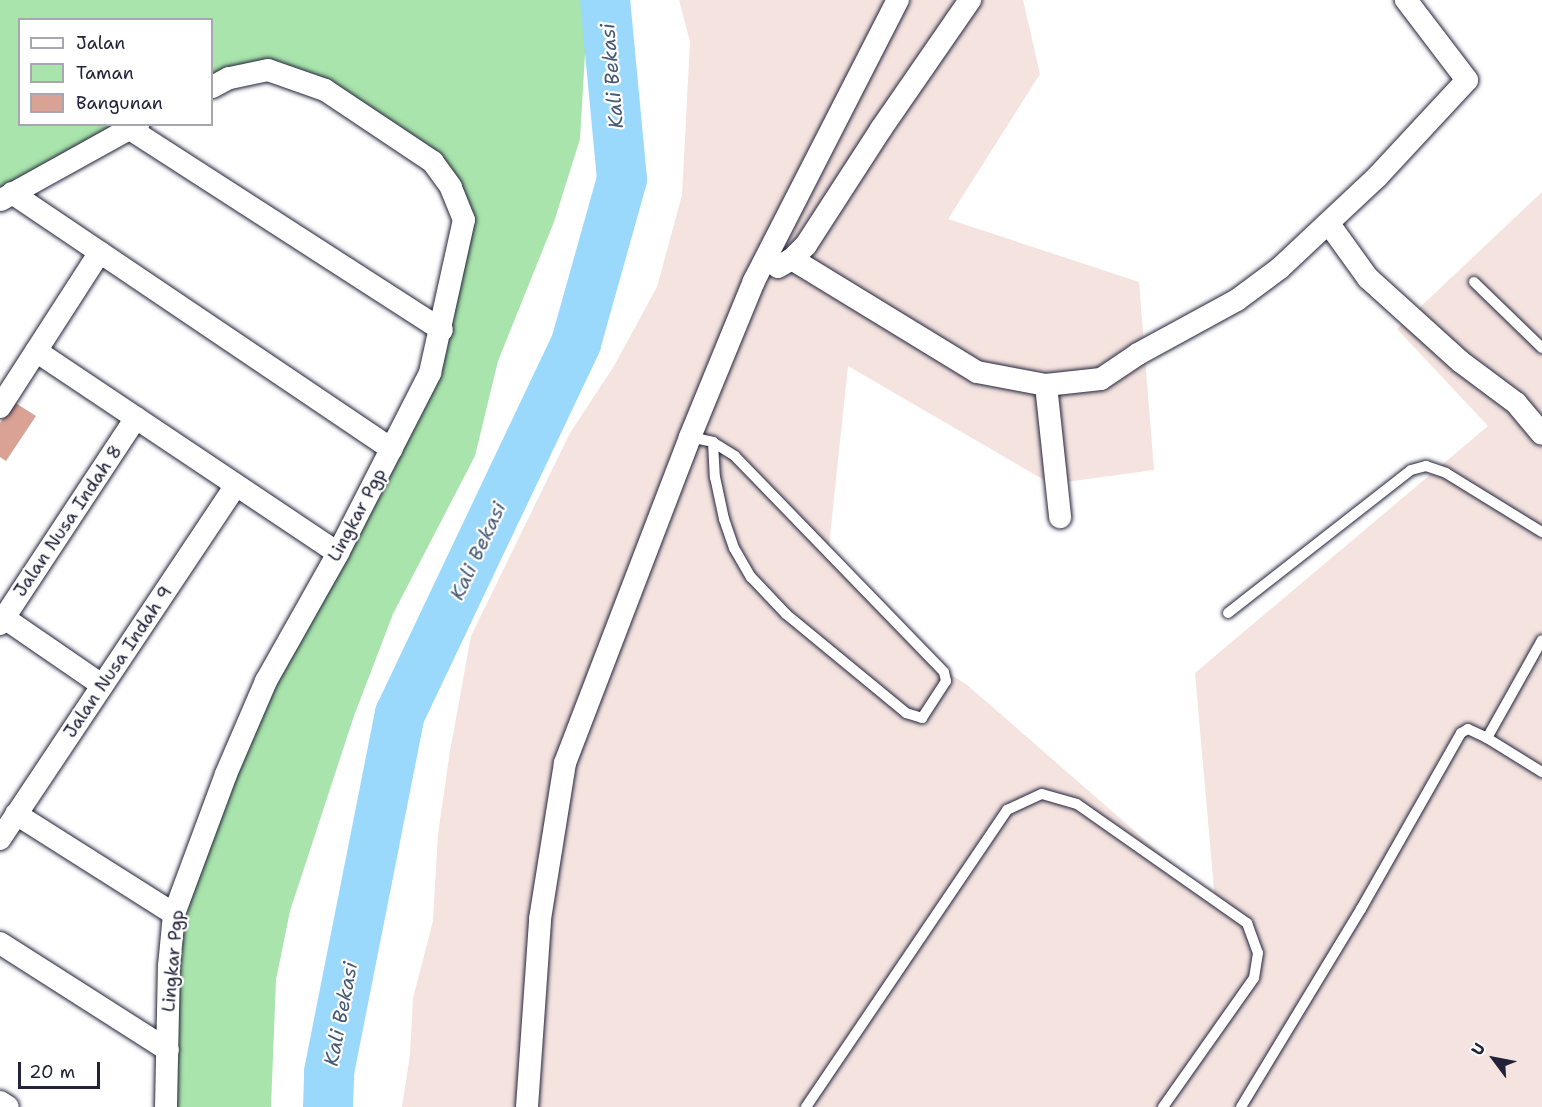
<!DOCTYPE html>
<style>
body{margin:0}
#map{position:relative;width:1542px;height:1107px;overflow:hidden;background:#fff;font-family:"Shantell Sans",sans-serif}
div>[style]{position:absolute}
.built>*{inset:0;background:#f4e3df}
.green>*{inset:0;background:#a8e4ab}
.river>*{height:50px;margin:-25px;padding:0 25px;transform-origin:25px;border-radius:25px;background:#9bd9fc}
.building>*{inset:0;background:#daa295}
.roads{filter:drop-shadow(0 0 2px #22223b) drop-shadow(0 0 2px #22223b)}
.lane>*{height:10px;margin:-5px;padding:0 5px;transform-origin:5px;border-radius:5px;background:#fff}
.street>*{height:22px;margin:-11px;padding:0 11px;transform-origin:11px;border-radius:11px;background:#fff}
span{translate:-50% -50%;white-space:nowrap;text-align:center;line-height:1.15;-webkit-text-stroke:4.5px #fff;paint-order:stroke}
.street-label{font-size:18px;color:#22223b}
.water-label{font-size:20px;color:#465975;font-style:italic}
.legend{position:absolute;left:18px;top:18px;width:195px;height:108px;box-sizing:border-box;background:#fff;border:2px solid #a7a7b1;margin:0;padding:8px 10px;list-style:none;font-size:18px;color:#22223b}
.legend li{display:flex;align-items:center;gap:12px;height:30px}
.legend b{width:30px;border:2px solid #a7a7b1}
.north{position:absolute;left:1464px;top:1029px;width:60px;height:60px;-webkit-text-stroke:4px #fff;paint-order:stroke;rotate:302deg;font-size:16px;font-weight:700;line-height:24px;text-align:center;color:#22223b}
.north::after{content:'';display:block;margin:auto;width:21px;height:27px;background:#22223b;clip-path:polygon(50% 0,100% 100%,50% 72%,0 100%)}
.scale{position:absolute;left:18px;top:1062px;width:82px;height:27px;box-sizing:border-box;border:3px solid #22223b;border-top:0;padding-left:8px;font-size:18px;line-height:21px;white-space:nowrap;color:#22223b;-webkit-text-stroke:4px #fff;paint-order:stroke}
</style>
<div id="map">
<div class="built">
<div style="clip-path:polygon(679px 0,1023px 0,1040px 74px,948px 219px,1139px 282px,1154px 470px,1051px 484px,848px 366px,828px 555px,920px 656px,966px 684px,1215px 901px,1195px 673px,1488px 426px,1397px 329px,1542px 192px,1542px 1107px,402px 1107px,410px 1055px,413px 998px,433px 921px,438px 834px,450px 751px,471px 636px,570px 433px,614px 366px,657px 287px,682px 195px,690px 42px)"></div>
</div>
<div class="green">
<div style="clip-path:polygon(0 0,587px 0,588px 3px,580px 139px,554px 222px,498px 361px,475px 456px,393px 614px,354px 716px,290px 911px,276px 980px,271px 1107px,166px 1107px,169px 966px,226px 774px,442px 330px,464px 220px,433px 162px,268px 70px,212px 87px,212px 20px,20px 20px,20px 124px,138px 125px,0 202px)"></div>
</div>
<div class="river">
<div style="left:328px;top:1107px;width:35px;rotate:-88deg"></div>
<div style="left:329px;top:1072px;width:365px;rotate:-78.8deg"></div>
<div style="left:400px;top:714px;width:411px;rotate:-64.6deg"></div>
<div style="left:576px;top:343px;width:170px;rotate:-74.3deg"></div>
<div style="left:622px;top:179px;width:180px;rotate:-95.4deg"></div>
</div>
<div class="building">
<div style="clip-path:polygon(14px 402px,36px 416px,6px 461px,0 457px,0 423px)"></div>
</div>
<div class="roads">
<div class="lane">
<div style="left:1474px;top:282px;width:95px;rotate:44.1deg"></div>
<div style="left:690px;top:437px;width:24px;rotate:12deg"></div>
<div style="left:713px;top:442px;width:35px;rotate:87deg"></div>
<div style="left:715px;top:477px;width:43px;rotate:77.9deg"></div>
<div style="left:724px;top:519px;width:31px;rotate:71deg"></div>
<div style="left:734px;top:548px;width:34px;rotate:60deg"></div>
<div style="left:751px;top:577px;width:51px;rotate:46.6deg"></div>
<div style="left:786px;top:614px;width:156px;rotate:39.5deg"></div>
<div style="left:906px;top:713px;width:17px;rotate:17deg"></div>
<div style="left:922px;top:718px;width:44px;rotate:-57deg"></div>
<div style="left:946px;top:681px;width:9px;rotate:-103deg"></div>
<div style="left:944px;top:672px;width:301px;rotate:-134.1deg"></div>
<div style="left:735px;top:456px;width:26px;rotate:-148deg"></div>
<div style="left:1228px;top:613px;width:232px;rotate:-38deg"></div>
<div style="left:1411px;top:470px;width:16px;rotate:-15deg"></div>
<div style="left:1426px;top:466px;width:21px;rotate:19deg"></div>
<div style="left:1446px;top:473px;width:113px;rotate:31.6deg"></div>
<div style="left:1487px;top:738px;width:112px;rotate:-60.7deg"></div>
<div style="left:806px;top:1107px;width:359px;rotate:-55.9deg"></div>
<div style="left:1007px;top:810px;width:38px;rotate:-25deg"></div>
<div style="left:1042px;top:794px;width:36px;rotate:16deg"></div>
<div style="left:1077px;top:804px;width:208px;rotate:35deg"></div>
<div style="left:1247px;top:923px;width:32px;rotate:70deg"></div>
<div style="left:1258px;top:953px;width:25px;rotate:99deg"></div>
<div style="left:1254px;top:978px;width:158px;rotate:125.2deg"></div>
<div style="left:1241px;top:1107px;width:232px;rotate:-58.8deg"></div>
<div style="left:1361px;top:909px;width:202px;rotate:-60.4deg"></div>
<div style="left:1461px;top:733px;width:8px;rotate:-30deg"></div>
<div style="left:1468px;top:729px;width:21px;rotate:25deg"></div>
<div style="left:1487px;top:738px;width:65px;rotate:31.7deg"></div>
</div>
<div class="street">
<div style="left:130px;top:129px;width:371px;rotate:32.8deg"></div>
<div style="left:12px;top:193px;width:458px;rotate:34deg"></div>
<div style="left:1px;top:200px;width:157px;rotate:-29deg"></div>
<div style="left:1329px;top:224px;width:67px;rotate:54.2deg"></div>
<div style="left:1368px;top:278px;width:125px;rotate:42.1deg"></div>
<div style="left:1461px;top:362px;width:69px;rotate:36.7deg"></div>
<div style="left:1516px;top:403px;width:40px;rotate:50deg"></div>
<div style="left:792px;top:259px;width:217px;rotate:31.4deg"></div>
<div style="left:977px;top:372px;width:70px;rotate:10.7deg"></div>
<div style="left:1046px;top:385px;width:55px;rotate:-6.2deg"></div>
<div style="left:1101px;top:379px;width:45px;rotate:-34deg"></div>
<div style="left:1138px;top:354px;width:113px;rotate:-28.6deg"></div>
<div style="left:1237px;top:300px;width:54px;rotate:-36.7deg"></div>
<div style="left:1280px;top:268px;width:133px;rotate:-43.2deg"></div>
<div style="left:1377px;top:177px;width:132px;rotate:-47.1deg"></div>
<div style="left:1467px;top:80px;width:101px;rotate:-127.3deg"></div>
<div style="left:778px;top:267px;width:16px;rotate:-30deg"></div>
<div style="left:792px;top:259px;width:20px;rotate:-45deg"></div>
<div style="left:806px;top:245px;width:138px;rotate:-57.1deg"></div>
<div style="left:881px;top:129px;width:157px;rotate:-55.4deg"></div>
<div style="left:36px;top:351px;width:363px;rotate:33.8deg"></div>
<div style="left:1046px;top:385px;width:133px;rotate:83.9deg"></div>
<div style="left:0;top:407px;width:184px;rotate:-57.2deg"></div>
<div style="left:0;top:615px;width:124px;rotate:34.5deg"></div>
<div style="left:0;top:624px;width:247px;rotate:-56.6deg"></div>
<div style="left:16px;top:814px;width:187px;rotate:32.3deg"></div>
<div style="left:0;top:839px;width:425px;rotate:-56.3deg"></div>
<div style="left:0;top:943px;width:199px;rotate:32.5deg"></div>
<div style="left:0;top:1102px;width:9px;rotate:32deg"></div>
<div style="left:166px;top:1107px;width:141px;rotate:-88.8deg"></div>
<div style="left:169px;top:966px;width:52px;rotate:-84.5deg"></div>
<div style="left:174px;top:914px;width:149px;rotate:-69.6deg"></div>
<div style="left:226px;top:774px;width:101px;rotate:-66.7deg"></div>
<div style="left:266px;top:681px;width:147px;rotate:-60.6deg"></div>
<div style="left:338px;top:553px;width:202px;rotate:-62.9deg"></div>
<div style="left:430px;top:373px;width:157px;rotate:-77.5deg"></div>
<div style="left:464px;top:220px;width:35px;rotate:-112deg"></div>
<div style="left:451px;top:187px;width:31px;rotate:-126deg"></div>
<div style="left:433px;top:162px;width:130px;rotate:-146.3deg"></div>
<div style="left:325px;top:90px;width:60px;rotate:-160.7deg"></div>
<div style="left:268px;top:70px;width:40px;rotate:168deg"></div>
<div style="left:229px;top:78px;width:19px;rotate:152deg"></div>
<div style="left:527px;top:1107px;width:188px;rotate:-86deg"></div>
<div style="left:540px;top:919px;width:158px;rotate:-80.9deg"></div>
<div style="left:565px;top:763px;width:349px;rotate:-69deg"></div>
<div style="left:690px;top:437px;width:169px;rotate:-67.7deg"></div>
<div style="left:754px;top:281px;width:316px;rotate:-62.9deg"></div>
</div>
</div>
<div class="street-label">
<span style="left:357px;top:515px;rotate:-62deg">Lingkar Pgp</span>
<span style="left:68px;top:521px;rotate:-56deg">Jalan Nusa Indah 8</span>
<span style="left:118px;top:662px;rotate:-56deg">Jalan Nusa Indah 9</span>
<span style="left:173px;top:961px;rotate:-85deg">Lingkar Pgp</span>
</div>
<div class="water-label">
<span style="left:612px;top:76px;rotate:-95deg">Kali Bekasi</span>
<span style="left:478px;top:551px;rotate:-65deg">Kali Bekasi</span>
<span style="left:341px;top:1014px;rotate:-79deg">Kali Bekasi</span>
</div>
<ul class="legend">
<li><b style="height:8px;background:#fff"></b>Jalan</li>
<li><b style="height:16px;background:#a8e4ab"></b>Taman</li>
<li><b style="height:16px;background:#daa295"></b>Bangunan</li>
</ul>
<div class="north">U</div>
<div class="scale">20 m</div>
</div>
